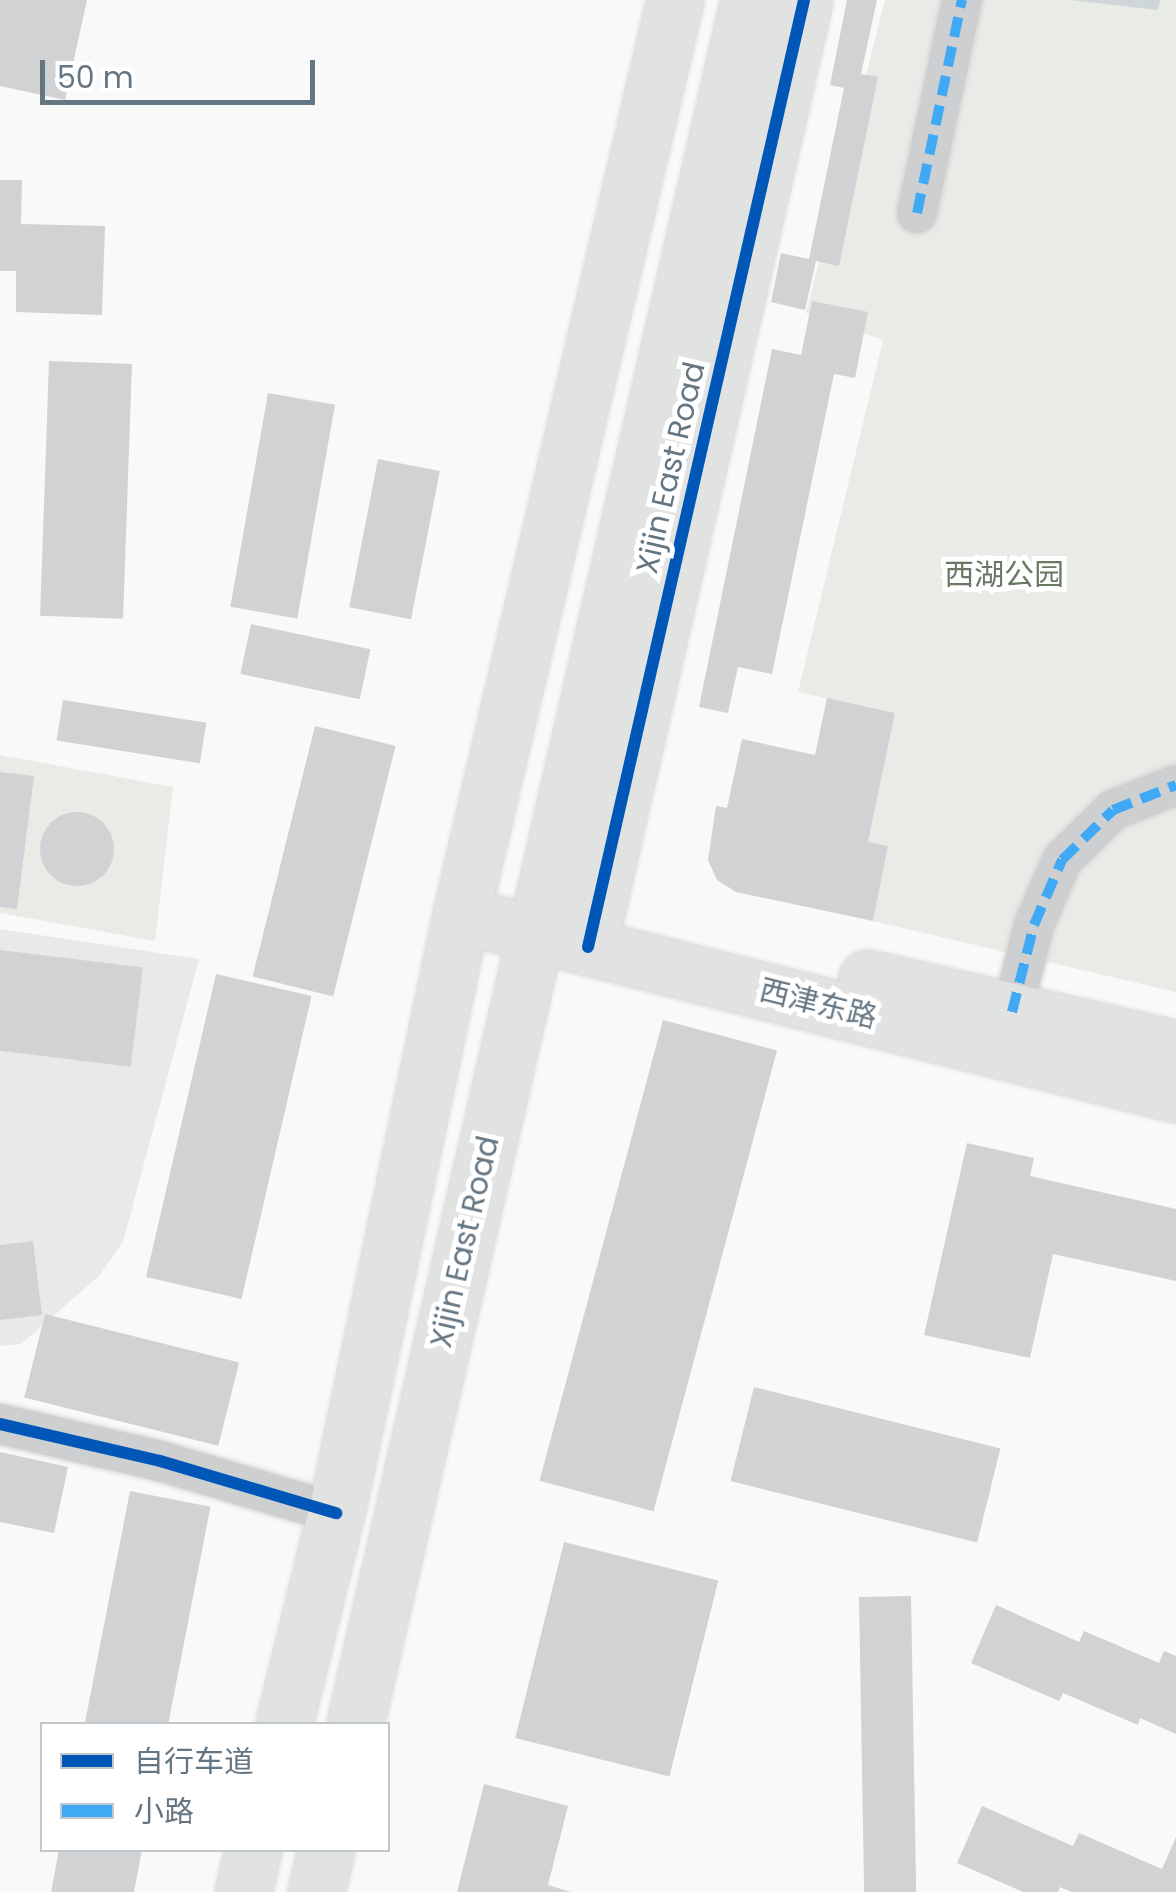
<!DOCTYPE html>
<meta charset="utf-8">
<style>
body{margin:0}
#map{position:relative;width:1176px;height:1892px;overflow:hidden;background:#f9f9f9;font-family:Poppins,"Noto Sans SC",sans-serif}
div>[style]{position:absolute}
.built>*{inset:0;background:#e8e9e9}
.green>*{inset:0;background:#e8ebe6}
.water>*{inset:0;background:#ced6d9}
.building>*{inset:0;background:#d0d2d3;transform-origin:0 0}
.round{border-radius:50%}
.roads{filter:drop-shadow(0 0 2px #d5d6d7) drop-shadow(0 0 2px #d5d6d7)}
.street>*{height:40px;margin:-20px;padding:0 20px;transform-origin:20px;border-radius:20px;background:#cecfd0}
.secondary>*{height:55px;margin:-27.5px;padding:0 27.5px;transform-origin:27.5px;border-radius:27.5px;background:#e1e2e2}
.primary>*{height:55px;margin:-27.5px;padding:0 27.5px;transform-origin:27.5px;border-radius:27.5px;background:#e1e2e2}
.quiet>*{height:10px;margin-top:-5px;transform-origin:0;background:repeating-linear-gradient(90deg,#3fa9f5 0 20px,transparent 0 30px)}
.cycleway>*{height:12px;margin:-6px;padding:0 6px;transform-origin:6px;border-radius:6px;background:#0057b8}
span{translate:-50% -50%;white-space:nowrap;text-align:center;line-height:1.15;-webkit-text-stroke:10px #fff;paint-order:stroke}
.street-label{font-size:30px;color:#657683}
.park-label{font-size:30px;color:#687a64}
.legend{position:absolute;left:40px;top:1722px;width:350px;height:130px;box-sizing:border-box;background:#fff;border:2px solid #c1c8cd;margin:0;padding:12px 18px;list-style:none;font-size:30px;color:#657683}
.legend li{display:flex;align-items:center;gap:20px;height:50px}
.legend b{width:50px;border:2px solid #c1c8cd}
.scale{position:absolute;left:40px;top:60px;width:275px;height:45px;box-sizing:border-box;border:5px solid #657683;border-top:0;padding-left:12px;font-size:30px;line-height:35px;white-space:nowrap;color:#657683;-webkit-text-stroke:8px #fff;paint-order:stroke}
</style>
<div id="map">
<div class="built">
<div style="clip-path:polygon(0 929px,199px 959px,123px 1242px,99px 1276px,21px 1344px,0 1346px)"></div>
</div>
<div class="green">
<div style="clip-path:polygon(885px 0,1176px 0,1176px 992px,873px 921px,888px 847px,868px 842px,895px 713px,798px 692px,883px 340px,806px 313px)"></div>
<div style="clip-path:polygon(0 755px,173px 787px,155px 941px,0 913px)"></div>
</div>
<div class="water">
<div style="clip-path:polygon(1071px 0,1161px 0,1157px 10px)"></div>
</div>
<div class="building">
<div style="clip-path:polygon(0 0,87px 0,65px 100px,0 86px)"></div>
<div style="clip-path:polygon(847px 0,877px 0,861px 74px,878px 77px,839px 266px,816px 261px,805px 310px,771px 302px,781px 253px,809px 259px,844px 88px,830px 85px)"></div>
<div style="clip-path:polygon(0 180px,22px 180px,21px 224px,105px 226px,102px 315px,16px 312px,16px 271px,0 271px)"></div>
<div style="clip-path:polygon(812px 301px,868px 312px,855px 378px,834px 374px,772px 674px,738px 667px,728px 713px,699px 707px,772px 349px,801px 355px)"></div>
<div style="left:49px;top:361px;width:83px;height:255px;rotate:2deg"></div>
<div style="left:268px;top:393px;width:68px;height:217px;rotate:10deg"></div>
<div style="left:378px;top:459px;width:63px;height:151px;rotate:11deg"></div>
<div style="left:251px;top:624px;width:122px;height:51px;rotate:12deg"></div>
<div style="clip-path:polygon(827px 698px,895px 713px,868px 842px,888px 846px,873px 921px,736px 892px,717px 880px,708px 860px,716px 806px,727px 808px,742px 739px,815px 755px)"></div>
<div style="left:63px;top:700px;width:145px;height:41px;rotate:9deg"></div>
<div style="left:315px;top:726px;width:83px;height:258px;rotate:14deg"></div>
<div style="clip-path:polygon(0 772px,34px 776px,17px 909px,0 907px)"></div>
<div class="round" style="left:40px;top:812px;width:74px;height:74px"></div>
<div style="left:0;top:950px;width:144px;height:100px;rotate:7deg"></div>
<div style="left:216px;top:974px;width:98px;height:311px;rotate:13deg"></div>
<div style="left:663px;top:1020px;width:118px;height:477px;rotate:15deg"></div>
<div style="clip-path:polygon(967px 1143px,1034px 1158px,1030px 1176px,1176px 1209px,1176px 1281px,1053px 1254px,1030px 1358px,924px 1335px)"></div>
<div style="clip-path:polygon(33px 1241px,42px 1315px,0 1320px,0 1245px)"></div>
<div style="left:45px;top:1314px;width:200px;height:86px;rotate:14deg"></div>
<div style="left:754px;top:1387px;width:254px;height:97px;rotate:14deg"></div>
<div style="clip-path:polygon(0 1452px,68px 1467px,54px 1533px,0 1522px)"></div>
<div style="left:130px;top:1491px;width:82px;height:237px;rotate:11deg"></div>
<div style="left:564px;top:1542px;width:159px;height:202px;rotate:14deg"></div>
<div style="left:911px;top:1596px;width:296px;height:52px;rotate:89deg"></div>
<div style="clip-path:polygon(996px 1605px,1079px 1642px,1084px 1631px,1159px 1663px,1164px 1651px,1176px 1656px,1176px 1734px,1140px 1718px,1138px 1725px,1063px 1693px,1059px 1701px,971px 1663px)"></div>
<div style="clip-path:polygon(484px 1784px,568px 1806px,548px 1885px,571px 1892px,457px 1892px)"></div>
<div style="clip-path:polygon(982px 1806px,1073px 1846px,1079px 1833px,1162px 1869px,1176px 1837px,1176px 1892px,1071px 1892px,1060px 1887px,1058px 1892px,1023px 1892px,957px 1863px)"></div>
<div style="clip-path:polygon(59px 1850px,142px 1850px,134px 1892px,51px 1892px)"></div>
</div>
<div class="roads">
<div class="street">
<div style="left:917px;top:213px;width:218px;rotate:-78.1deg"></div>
<div style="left:1012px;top:1012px;width:90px;rotate:-75.8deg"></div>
<div style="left:1034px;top:925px;width:71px;rotate:-66.7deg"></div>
<div style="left:1062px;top:860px;width:71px;rotate:-44.4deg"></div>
<div style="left:1113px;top:810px;width:68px;rotate:-21.6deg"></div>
<div style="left:0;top:1424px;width:164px;rotate:13deg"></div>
<div style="left:160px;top:1461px;width:184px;rotate:16.5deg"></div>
</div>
<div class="secondary">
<div style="left:461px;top:915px;width:737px;rotate:14.06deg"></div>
<div style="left:588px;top:947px;width:971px;rotate:-77.15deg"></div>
<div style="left:867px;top:978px;width:317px;rotate:12.9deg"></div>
</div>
<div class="primary">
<div style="left:284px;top:1724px;width:217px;rotate:-76.2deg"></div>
<div style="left:336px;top:1513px;width:611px;rotate:-78.19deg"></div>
<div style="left:461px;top:915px;width:940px;rotate:-76.84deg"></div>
<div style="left:355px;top:1724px;width:1768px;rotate:-77.13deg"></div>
<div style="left:243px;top:1892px;width:43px;rotate:-76.6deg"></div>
<div style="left:316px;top:1892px;width:43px;rotate:-76.6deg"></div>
</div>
</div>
<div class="quiet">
<div style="left:917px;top:213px;width:218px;rotate:-78.1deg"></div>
<div style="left:1012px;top:1012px;width:90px;rotate:-75.8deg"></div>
<div style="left:1034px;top:925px;width:71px;rotate:-66.7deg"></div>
<div style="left:1062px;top:860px;width:71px;rotate:-44.4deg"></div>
<div style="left:1113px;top:810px;width:68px;rotate:-21.6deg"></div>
</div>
<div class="cycleway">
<div style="left:588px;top:947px;width:971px;rotate:-77.15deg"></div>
<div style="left:0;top:1424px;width:164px;rotate:13deg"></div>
<div style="left:160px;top:1461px;width:184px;rotate:16.5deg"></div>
</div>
<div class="street-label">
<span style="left:671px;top:468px;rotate:-77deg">Xijin East Road</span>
<span style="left:818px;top:1004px;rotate:14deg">西津东路</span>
<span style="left:465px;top:1242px;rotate:-77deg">Xijin East Road</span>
</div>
<div class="park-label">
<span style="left:1004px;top:575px">西湖公园</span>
</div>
<ul class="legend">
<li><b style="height:12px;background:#0057b8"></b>自行车道</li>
<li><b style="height:12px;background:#3fa9f5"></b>小路</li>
</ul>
<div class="scale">50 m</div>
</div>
